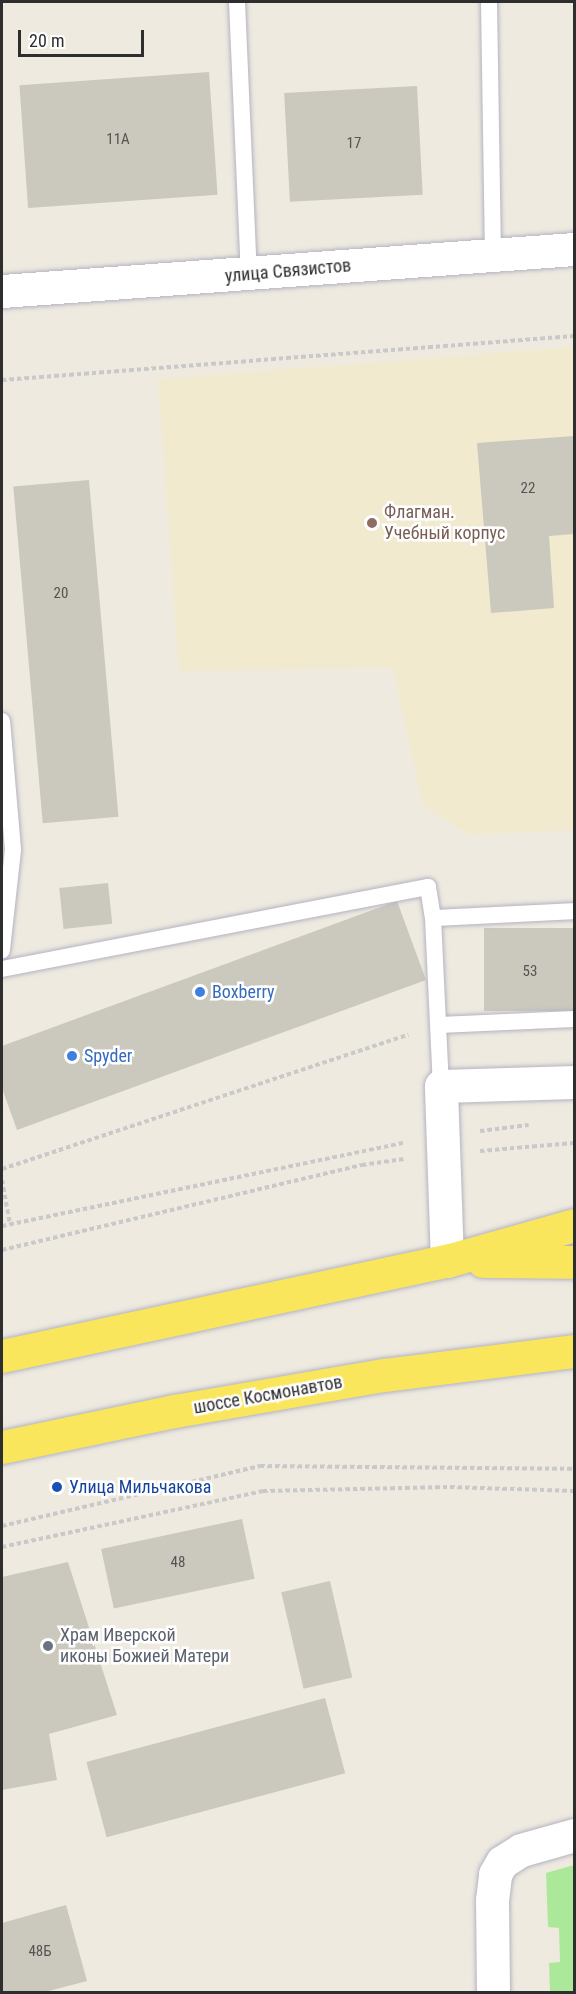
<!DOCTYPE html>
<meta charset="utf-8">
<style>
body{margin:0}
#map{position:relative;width:576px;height:1994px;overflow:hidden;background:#efeae0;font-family:"Roboto Condensed",sans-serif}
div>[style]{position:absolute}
.education>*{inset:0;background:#f1eacf}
.green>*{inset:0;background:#ace89a}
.building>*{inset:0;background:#cbc8be;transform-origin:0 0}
.path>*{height:4px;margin-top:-2px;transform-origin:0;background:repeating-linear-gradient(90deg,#c9c9c9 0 4.5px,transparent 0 7.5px)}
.roads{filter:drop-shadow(0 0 2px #b4b4c1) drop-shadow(0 0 2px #b4b4c1)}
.lane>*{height:16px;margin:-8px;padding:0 8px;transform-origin:8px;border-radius:8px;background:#fff}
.street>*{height:33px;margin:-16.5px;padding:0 16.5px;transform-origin:16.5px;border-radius:16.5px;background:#fff}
.secondary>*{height:33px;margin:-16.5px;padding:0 16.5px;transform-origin:16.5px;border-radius:16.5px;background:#fff}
.primary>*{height:33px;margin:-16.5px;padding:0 16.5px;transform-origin:16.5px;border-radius:16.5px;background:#f9e65c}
.dots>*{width:16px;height:16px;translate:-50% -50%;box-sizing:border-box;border:3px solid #fff;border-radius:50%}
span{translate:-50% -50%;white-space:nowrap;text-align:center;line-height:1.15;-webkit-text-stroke:5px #fff;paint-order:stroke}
.number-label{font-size:15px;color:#555452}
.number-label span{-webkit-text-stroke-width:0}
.street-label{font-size:18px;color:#2e2e2e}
.education-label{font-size:18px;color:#785e54}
.left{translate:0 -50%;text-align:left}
.shop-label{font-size:18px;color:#366cbe}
.transit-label{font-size:18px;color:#164399}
.worship-label{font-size:18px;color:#5b616d}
.frame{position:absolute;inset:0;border:3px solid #2e2e2e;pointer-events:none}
.scale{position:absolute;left:18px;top:30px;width:126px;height:27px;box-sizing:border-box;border:3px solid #2e2e2e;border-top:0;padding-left:8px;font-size:18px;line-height:21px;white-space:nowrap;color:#2e2e2e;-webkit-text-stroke:4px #fff;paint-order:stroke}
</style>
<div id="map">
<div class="education">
<div style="clip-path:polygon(574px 347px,574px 830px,470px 835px,423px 806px,393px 668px,179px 671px,158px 379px)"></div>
</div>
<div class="green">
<div style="clip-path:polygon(574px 1865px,574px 1992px,550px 1992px,549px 1963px,560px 1962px,559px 1928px,548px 1927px,546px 1873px)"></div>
</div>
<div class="building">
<div style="left:209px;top:72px;width:123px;height:190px;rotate:86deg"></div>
<div style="left:417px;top:86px;width:109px;height:133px;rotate:87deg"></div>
<div style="clip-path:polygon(574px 436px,574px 534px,549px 536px,554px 608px,491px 613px,477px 443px)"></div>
<div style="left:89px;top:480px;width:338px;height:76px;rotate:85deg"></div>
<div style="left:108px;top:883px;width:41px;height:49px;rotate:84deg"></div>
<div style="clip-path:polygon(397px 901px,426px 980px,17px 1130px,2px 1088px,2px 1046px)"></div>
<div style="left:574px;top:928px;width:83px;height:90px;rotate:90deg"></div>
<div style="left:242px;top:1519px;width:61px;height:144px;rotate:78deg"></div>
<div style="clip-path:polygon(68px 1562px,117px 1715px,49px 1734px,57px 1780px,2px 1790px,2px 1577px)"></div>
<div style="left:330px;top:1581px;width:99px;height:50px;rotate:77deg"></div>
<div style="left:325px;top:1698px;width:78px;height:247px;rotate:75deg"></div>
<div style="clip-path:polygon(66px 1905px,87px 1981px,45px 1992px,2px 1992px,2px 1923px)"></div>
</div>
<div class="path">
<div style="left:2px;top:380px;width:574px;rotate:-4.4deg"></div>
<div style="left:480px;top:1131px;width:49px;rotate:-7deg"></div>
<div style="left:480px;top:1151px;width:94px;rotate:-4.9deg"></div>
<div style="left:2px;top:1169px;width:428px;rotate:-18.3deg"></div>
<div style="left:2px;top:1180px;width:45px;rotate:79.7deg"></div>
<div style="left:2px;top:1226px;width:410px;rotate:-11.7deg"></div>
<div style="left:2px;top:1250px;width:370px;rotate:-13.3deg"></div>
<div style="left:362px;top:1165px;width:42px;rotate:-8.1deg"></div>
<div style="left:2px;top:1526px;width:265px;rotate:-13.1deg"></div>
<div style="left:260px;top:1466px;width:314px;rotate:0.5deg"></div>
<div style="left:2px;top:1547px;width:267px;rotate:-12.1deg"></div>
<div style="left:263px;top:1491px;width:187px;rotate:-1.2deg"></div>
<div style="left:450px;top:1487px;width:124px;rotate:1.8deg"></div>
</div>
<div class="roads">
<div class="lane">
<div style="left:237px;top:2px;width:272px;rotate:87.5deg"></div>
<div style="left:489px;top:2px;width:252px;rotate:89.1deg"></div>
<div style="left:2px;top:721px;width:129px;rotate:85.1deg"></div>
<div style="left:13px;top:850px;width:101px;rotate:96.3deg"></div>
<div style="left:433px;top:918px;width:168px;rotate:87.3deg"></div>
<div style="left:2px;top:969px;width:434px;rotate:-10.9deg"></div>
<div style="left:428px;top:887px;width:31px;rotate:81deg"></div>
<div style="left:433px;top:918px;width:141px;rotate:-2.8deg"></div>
<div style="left:439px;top:1025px;width:135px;rotate:-2.5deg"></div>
</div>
<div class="street">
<div style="left:447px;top:1261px;width:175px;rotate:-92deg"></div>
<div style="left:441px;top:1086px;width:133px;rotate:-1.7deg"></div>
<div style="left:493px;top:1992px;width:92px;rotate:-90.6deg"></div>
<div style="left:492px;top:1900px;width:26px;rotate:-83deg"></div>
<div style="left:495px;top:1874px;width:14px;rotate:-60deg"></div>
<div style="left:502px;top:1862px;width:22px;rotate:-32deg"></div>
<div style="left:521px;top:1850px;width:55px;rotate:-15.8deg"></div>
</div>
<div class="secondary">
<div style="left:2px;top:291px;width:574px;rotate:-4.2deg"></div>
</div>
<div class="primary">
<div style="left:483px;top:1261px;width:91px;rotate:0.6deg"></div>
<div style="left:2px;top:1356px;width:455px;rotate:-12.1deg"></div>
<div style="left:447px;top:1261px;width:132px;rotate:-15.8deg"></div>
<div style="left:2px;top:1447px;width:177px;rotate:-11.8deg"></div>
<div style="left:175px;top:1411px;width:212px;rotate:-9.8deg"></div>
<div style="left:384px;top:1375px;width:192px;rotate:-7.2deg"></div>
</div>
</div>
<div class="dots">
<div style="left:372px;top:523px;background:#8d6e63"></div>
<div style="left:200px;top:992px;background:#3f7fe0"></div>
<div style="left:72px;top:1056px;background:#3f7fe0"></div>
<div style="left:57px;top:1487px;background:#1a4fb4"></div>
<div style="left:48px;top:1646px;background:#6b7280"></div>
</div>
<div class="number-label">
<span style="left:118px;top:140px">11А</span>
<span style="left:354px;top:144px">17</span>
<span style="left:528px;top:489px">22</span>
<span style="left:61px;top:594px">20</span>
<span style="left:530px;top:972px">53</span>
<span style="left:178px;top:1563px">48</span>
<span style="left:40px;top:1952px">48Б</span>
</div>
<div class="street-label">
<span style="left:288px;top:271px;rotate:-5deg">улица Связистов</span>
<span style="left:268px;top:1395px;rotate:-10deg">шоссе Космонавтов</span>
</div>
<div class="education-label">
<span class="left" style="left:384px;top:523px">Флагман.<br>Учебный корпус</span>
</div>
<div class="shop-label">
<span class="left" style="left:212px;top:992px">Boxberry</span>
<span class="left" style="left:84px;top:1056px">Spyder</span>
</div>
<div class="transit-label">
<span class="left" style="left:69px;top:1487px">Улица Мильчакова</span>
</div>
<div class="worship-label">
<span class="left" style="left:60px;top:1646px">Храм Иверской<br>иконы Божией Матери</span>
</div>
<div class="frame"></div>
<div class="scale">20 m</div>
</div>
